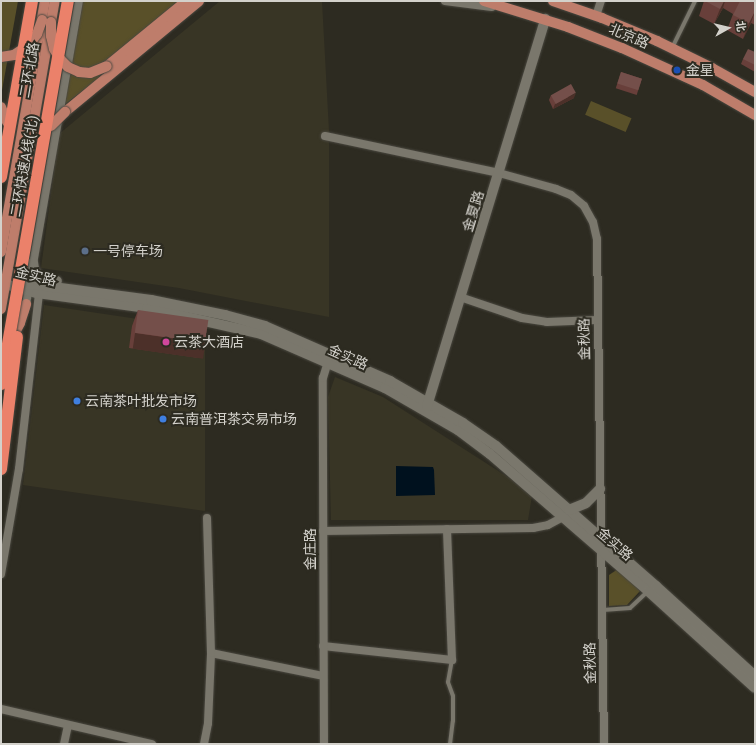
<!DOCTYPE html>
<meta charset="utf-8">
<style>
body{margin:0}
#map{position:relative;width:756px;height:745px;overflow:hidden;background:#2d2b21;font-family:Roboto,"Noto Sans SC",sans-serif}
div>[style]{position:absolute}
.built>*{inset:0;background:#383525}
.green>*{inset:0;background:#595029;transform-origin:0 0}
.water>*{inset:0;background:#00111e}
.roads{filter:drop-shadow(0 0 1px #4a4840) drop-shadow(0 0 1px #4a4840)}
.lane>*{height:4px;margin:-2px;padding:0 2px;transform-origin:2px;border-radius:2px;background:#7a776c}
.street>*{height:8px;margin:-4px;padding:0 4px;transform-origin:4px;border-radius:4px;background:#7a776c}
.secondary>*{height:10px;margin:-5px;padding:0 5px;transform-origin:5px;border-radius:5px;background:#7a776c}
.primary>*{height:10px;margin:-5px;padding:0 5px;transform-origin:5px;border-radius:5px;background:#be7d6b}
.bridges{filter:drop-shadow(0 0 1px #4a4840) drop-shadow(0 0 1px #4a4840)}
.primary-bridge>*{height:10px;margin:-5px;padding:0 5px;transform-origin:5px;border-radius:5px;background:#be7d6b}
.highway-bridge>*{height:12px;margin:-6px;padding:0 6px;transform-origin:6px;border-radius:6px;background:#eb816a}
.wall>*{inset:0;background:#683f3a;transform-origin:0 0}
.shaded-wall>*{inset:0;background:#4c3029;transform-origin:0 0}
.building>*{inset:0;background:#744f4a;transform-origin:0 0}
.dots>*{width:11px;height:11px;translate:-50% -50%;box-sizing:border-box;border:2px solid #2d2b21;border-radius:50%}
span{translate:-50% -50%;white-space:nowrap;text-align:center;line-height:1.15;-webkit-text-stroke:4px #2d2b21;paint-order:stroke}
.street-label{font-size:14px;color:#d3d1cb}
.poi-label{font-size:14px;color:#d3d1cb}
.left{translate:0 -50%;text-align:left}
.frame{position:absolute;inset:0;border:2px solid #d3d1cb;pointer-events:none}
.north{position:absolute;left:708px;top:8px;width:40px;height:40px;-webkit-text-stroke:3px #2d2b21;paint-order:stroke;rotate:82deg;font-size:11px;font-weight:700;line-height:16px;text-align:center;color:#d3d1cb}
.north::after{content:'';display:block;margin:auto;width:14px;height:18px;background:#d3d1cb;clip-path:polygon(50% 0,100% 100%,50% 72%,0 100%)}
</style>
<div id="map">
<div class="built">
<div style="clip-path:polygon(220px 1px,322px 1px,329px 131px,329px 317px,179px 288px,41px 268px,59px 134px)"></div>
<div style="clip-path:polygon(44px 305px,205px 329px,205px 511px,23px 485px)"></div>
<div style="clip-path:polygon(335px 377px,383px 397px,514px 481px,532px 496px,528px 520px,331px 520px,328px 397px)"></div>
</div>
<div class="green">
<div style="clip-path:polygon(1px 1px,18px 1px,1px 96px)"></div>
<div style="clip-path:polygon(83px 1px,182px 1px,104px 66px,98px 79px,64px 105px)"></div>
<div style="left:591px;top:101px;width:44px;height:15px;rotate:23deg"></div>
<div style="clip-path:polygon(618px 569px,640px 591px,627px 605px,609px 606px,609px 575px)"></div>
</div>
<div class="water">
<div style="clip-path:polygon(396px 466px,433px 467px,434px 470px,435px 495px,396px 496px)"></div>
</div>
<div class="roads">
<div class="lane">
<div style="left:672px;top:48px;width:52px;rotate:-63.9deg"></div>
<div style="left:603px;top:610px;width:27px;rotate:-4deg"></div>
<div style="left:630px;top:608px;width:23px;rotate:-43deg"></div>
<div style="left:450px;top:744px;width:23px;rotate:-83deg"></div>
<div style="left:453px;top:721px;width:25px;rotate:-90deg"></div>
<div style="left:453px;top:696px;width:15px;rotate:-110deg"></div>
<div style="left:448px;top:682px;width:22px;rotate:-80deg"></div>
</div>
<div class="street">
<div style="left:445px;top:1px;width:47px;rotate:7.3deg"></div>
<div style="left:596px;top:16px;width:16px;rotate:-72deg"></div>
<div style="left:325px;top:136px;width:178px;rotate:12deg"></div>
<div style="left:499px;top:173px;width:59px;rotate:15.7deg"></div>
<div style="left:556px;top:189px;width:16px;rotate:22deg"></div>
<div style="left:571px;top:195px;width:17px;rotate:40deg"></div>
<div style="left:584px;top:206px;width:18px;rotate:61deg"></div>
<div style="left:593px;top:222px;width:17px;rotate:77deg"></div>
<div style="left:597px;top:239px;width:505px;rotate:89.21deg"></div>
<div style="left:460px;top:297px;width:65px;rotate:18.7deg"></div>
<div style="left:522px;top:318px;width:25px;rotate:9deg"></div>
<div style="left:547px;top:322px;width:50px;rotate:-2.3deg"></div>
<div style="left:25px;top:310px;width:314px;rotate:-80.1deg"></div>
<div style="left:323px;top:531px;width:210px;rotate:-0.8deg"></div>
<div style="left:533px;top:528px;width:15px;rotate:-11deg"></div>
<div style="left:548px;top:525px;width:17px;rotate:-28deg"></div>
<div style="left:1px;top:574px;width:107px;rotate:-80.3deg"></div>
<div style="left:19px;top:469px;width:177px;rotate:-83.5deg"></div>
<div style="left:323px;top:646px;width:130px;rotate:6.2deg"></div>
<div style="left:452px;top:660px;width:131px;rotate:-92.2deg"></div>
<div style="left:211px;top:653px;width:114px;rotate:11.6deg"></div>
<div style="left:1px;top:709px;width:155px;rotate:13.1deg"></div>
<div style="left:64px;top:744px;width:19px;rotate:-78deg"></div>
<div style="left:204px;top:744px;width:21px;rotate:-79deg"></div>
<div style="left:208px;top:723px;width:70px;rotate:-87.5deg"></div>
<div style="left:211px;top:653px;width:135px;rotate:-91.7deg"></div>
<div style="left:324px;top:744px;width:366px;rotate:-90.2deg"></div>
<div style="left:323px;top:378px;width:21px;rotate:-73deg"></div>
</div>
<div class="secondary">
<div style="left:33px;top:262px;width:7px;rotate:82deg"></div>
<div style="left:34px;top:269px;width:7px;rotate:56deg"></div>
<div style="left:38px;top:275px;width:8px;rotate:30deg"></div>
<div style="left:45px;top:279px;width:12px;rotate:9deg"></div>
<div style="left:5px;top:284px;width:33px;rotate:16deg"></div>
<div style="left:37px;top:293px;width:111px;rotate:7.8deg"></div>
<div style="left:147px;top:308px;width:117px;rotate:12.8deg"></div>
<div style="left:261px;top:334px;width:135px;rotate:23.5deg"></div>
<div style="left:385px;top:388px;width:84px;rotate:29.9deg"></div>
<div style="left:458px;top:430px;width:40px;rotate:37deg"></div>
<div style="left:490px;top:454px;width:209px;rotate:40.9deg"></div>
<div style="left:648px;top:591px;width:144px;rotate:42.2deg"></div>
<div style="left:20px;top:284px;width:18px;rotate:3deg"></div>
<div style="left:38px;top:285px;width:114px;rotate:7.6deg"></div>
<div style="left:151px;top:300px;width:76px;rotate:11.5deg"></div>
<div style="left:225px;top:315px;width:41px;rotate:15.4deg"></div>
<div style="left:265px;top:326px;width:137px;rotate:23.7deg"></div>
<div style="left:390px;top:381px;width:84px;rotate:29.9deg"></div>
<div style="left:463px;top:423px;width:40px;rotate:34.9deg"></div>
<div style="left:496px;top:446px;width:213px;rotate:41.2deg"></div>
<div style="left:656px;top:586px;width:134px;rotate:42.3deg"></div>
<div style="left:427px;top:406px;width:405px;rotate:-73deg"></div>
<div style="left:569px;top:510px;width:18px;rotate:-22deg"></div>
<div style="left:586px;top:503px;width:20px;rotate:-45deg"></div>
</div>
<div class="primary">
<div style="left:484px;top:1px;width:88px;rotate:17.2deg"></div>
<div style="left:568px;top:27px;width:58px;rotate:21.3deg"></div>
<div style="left:622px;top:48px;width:89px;rotate:24.6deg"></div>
<div style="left:703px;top:85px;width:60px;rotate:30deg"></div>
<div style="left:553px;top:1px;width:52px;rotate:19.1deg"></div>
<div style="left:602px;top:18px;width:60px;rotate:22.7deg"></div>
<div style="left:657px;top:41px;width:61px;rotate:26.1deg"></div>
<div style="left:712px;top:68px;width:49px;rotate:29.2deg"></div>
<div style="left:107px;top:66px;width:102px;rotate:-39.4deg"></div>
<div style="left:65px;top:112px;width:174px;rotate:-39.6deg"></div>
<div style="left:1px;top:252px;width:255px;rotate:-80.1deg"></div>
<div style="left:1px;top:309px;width:313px;rotate:-80.1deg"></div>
<div style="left:10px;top:342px;width:21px;rotate:-62deg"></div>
<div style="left:20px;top:323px;width:20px;rotate:-72deg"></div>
</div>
</div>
<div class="bridges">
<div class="primary-bridge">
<div style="left:51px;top:22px;width:14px;rotate:90deg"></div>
<div style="left:51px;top:36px;width:13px;rotate:77deg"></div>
<div style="left:54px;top:49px;width:12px;rotate:59deg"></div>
<div style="left:60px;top:59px;width:11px;rotate:45deg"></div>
<div style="left:68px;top:67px;width:12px;rotate:24deg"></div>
<div style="left:79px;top:72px;width:11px;rotate:5deg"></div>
<div style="left:90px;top:73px;width:18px;rotate:-22deg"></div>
<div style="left:1px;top:57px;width:13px;rotate:-9deg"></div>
<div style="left:14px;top:55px;width:18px;rotate:-34deg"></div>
<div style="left:29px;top:45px;width:14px;rotate:-54deg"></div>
<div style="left:37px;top:34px;width:15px;rotate:-70deg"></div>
<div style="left:1px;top:107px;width:16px;rotate:68deg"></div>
<div style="left:51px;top:126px;width:20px;rotate:-45deg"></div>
</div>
<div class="highway-bridge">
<div style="left:1px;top:177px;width:179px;rotate:-80deg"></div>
<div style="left:1px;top:384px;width:389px;rotate:-80.1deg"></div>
<div style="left:1px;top:469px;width:133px;rotate:-83.1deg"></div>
</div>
</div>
<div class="wall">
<div style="clip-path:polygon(704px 1px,755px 1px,755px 25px,751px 23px,743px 39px,727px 30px,733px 14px,723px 8px,714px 24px,699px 16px)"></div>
<div style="clip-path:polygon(755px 52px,755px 72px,741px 64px,743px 59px)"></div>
<div style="left:621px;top:72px;width:22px;height:17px;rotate:18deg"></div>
<div style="clip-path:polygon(551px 95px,574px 98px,553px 109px,549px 100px)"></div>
<div style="clip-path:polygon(138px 310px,205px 343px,199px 358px,129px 348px,132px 326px)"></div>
</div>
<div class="shaded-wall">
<div style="clip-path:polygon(724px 1px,725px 1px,723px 8px,714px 24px,720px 9px)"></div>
<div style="clip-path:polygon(755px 11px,751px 23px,743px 39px,749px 23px)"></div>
<div style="clip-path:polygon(576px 93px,574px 98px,553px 109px,555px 104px)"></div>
<div style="left:135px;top:333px;width:71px;height:16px;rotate:8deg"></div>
</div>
<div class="building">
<div style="clip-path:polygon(705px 1px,724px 1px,720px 9px)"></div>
<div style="clip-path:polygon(740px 1px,755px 1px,755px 11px,749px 23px,733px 15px)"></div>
<div style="clip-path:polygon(748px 49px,755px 52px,755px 65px,743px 59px)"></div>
<div style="left:621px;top:72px;width:22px;height:12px;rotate:18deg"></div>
<div style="left:571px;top:84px;width:10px;height:23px;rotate:61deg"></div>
<div style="left:138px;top:310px;width:71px;height:23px;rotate:8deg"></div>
</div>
<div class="dots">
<div style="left:677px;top:70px;background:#1a4fb4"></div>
<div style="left:85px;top:251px;background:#5c6f8a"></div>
<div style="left:166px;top:342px;background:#d1479c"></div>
<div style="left:77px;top:401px;background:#3f7fe0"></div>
<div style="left:163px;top:419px;background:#3f7fe0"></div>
</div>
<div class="street-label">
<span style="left:629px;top:36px;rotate:23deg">北京路</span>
<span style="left:29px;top:70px;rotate:-80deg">二环北路</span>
<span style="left:24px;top:166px;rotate:-80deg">二环快速A线(北)</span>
<span style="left:473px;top:211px;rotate:-73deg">金夏路</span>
<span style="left:36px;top:276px;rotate:14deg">金实路</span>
<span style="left:584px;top:339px;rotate:-91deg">金秋路</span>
<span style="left:348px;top:357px;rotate:24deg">金实路</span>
<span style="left:615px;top:544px;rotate:41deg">金实路</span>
<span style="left:310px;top:549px;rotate:-90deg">金庄路</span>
<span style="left:590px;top:663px;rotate:-91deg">金秋路</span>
</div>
<div class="poi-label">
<span class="left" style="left:686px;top:70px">金星</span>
<span class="left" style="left:93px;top:251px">一号停车场</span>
<span class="left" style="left:174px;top:342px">云茶大酒店</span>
<span class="left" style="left:85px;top:401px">云南茶叶批发市场</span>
<span class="left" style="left:171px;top:419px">云南普洱茶交易市场</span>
</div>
<div class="frame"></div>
<div class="north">北</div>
</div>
